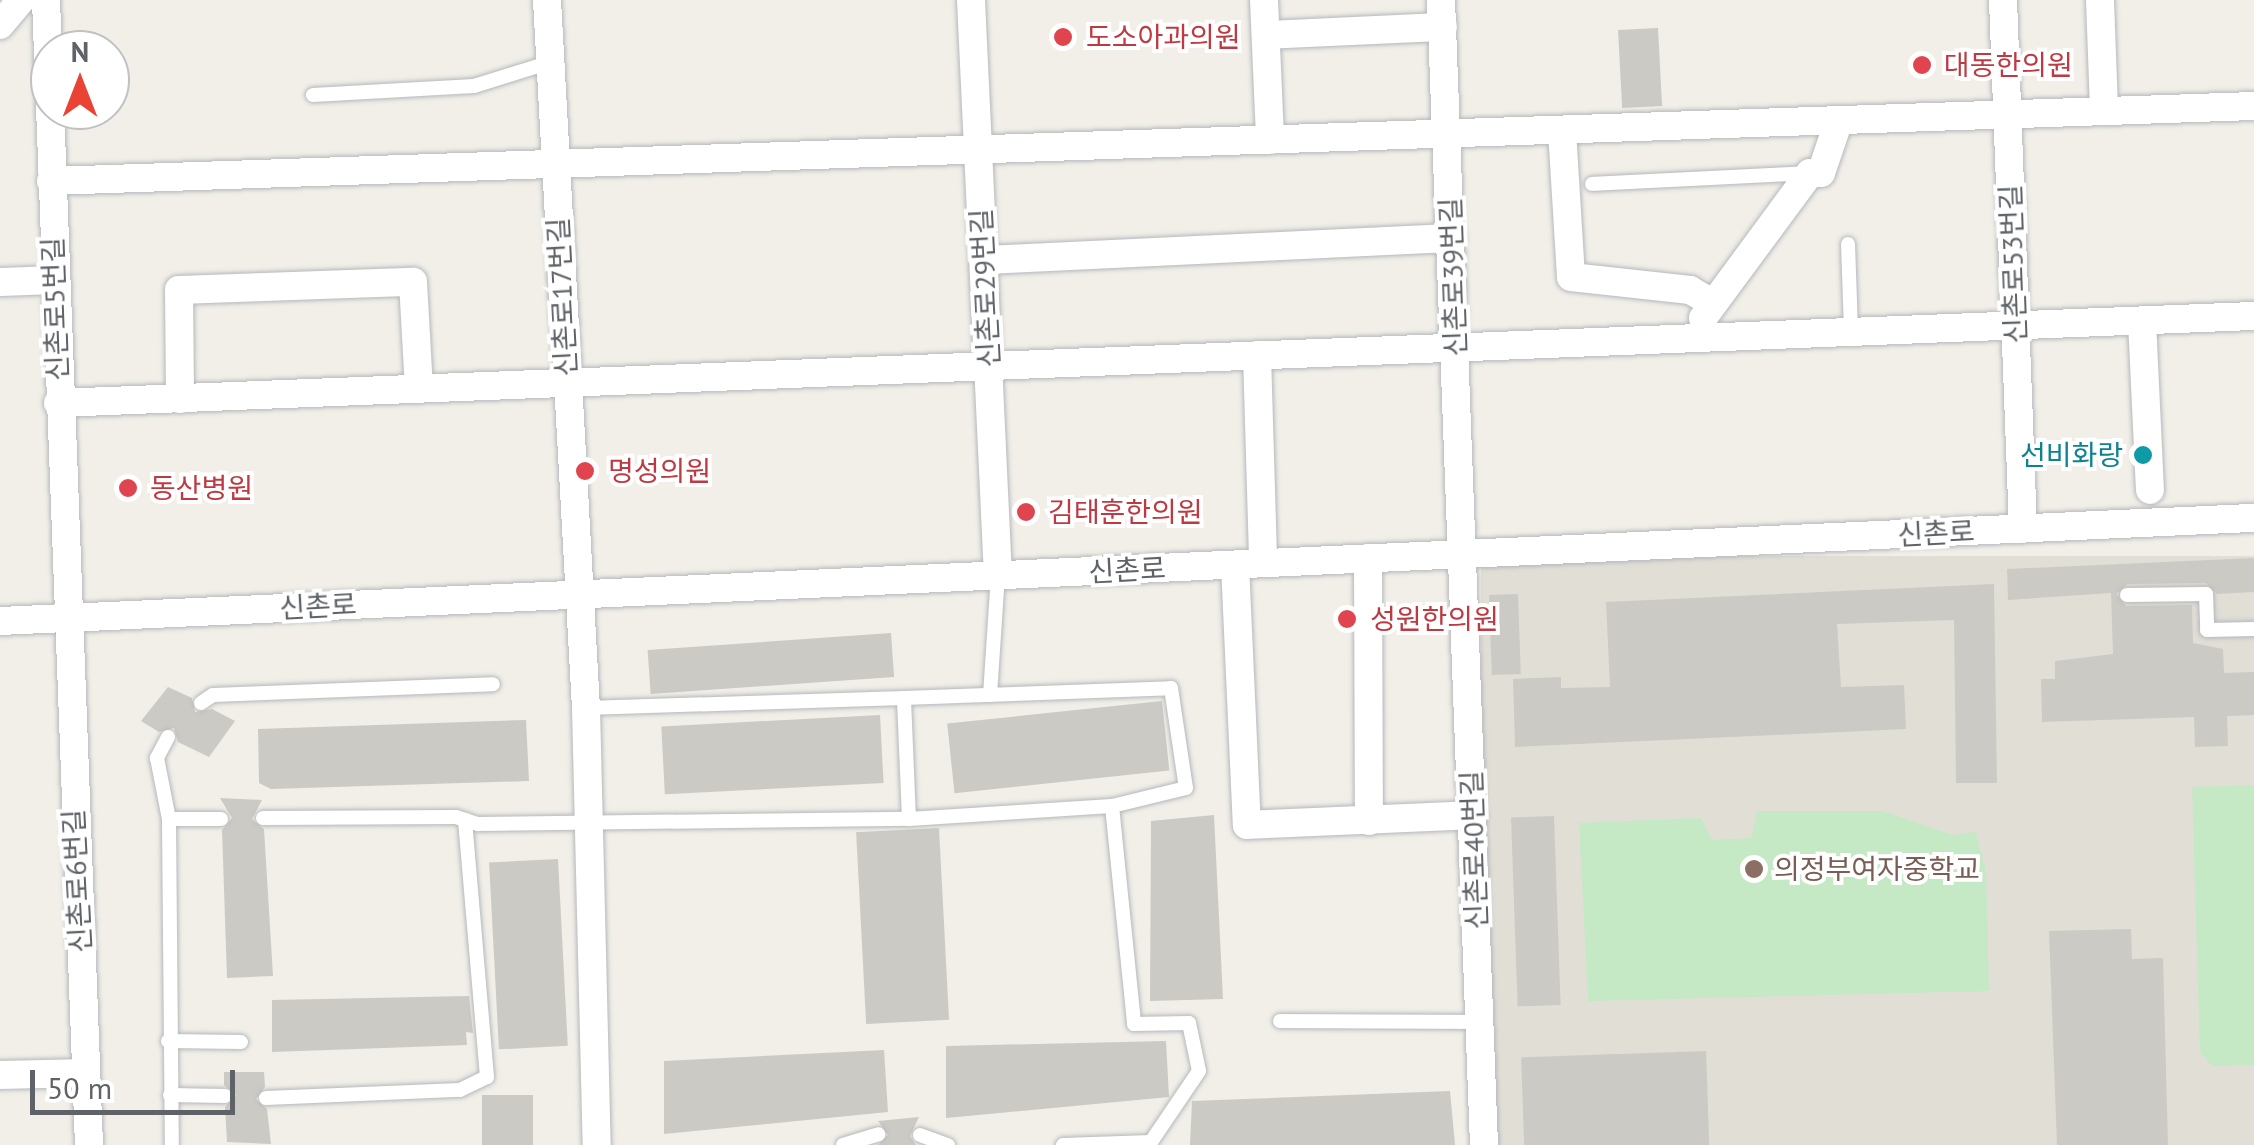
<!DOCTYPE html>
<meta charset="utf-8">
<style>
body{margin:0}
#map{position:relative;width:2254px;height:1145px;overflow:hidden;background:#f1efe8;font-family:"PT Sans","Noto Sans KR",sans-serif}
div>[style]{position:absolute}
.education>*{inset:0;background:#e1ded6;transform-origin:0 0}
.green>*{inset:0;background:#c5e8c5}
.building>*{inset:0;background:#cccac5;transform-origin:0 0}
.roads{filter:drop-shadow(0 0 2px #b5b8bc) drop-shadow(0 0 2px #b5b8bc)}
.service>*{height:14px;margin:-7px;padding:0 7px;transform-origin:7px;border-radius:7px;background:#fff}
.minor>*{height:28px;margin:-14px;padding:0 14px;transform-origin:14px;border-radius:14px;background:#fff}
.dots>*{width:28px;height:28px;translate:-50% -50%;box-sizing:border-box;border:5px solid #fff;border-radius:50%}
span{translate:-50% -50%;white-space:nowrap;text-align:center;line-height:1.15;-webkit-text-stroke:8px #fff;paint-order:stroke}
.health-label{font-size:28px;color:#be3a42}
.left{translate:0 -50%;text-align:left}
.street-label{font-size:28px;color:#5f6368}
.culture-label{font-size:28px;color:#0d838f}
.right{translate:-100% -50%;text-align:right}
.education-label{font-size:28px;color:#785e54}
.north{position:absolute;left:30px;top:30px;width:100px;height:100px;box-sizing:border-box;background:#fff;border:2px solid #bfc1c3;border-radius:50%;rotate:0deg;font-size:28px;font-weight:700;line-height:40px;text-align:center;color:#5f6368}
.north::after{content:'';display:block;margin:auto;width:35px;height:45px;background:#ea4335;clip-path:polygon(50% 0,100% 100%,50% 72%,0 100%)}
.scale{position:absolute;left:30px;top:1070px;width:205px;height:45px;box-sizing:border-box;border:5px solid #5f6368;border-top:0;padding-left:12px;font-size:30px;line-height:35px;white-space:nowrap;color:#5f6368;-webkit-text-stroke:8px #fff;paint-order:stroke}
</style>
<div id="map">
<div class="education">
<div style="left:2254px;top:556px;width:589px;height:773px;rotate:90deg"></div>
</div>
<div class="green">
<div style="clip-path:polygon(2254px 785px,2254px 1065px,2212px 1066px,2200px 1052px,2192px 787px)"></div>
<div style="clip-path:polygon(1757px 811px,1883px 811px,1953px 835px,1976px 832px,1986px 871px,1989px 991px,1588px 1001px,1579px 823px,1701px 818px,1712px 840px,1751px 838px)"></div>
</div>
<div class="building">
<div style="left:1658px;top:28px;width:78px;height:40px;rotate:87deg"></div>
<div style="clip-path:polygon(2254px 558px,2254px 592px,2217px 594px,2206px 583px,2127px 584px,2116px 594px,2126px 606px,2192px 605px,2193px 643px,2223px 649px,2224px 673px,2254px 672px,2254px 715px,2227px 716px,2228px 746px,2195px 747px,2194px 717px,2042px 722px,2041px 679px,2055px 679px,2055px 661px,2113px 654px,2111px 593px,2008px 600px,2007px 569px)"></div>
<div style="clip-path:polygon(1994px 584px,1997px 783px,1956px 783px,1954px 620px,1837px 624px,1841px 687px,1904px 685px,1906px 729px,1515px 747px,1513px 679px,1561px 677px,1561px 688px,1610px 687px,1606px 602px)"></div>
<div style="left:1518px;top:594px;width:80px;height:29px;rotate:88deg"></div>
<div style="left:891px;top:633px;width:44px;height:244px;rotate:86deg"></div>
<div style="clip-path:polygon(168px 687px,192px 698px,195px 712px,212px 709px,235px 721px,209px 757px,178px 742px,174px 728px,159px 732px,141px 721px)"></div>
<div style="left:1162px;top:701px;width:70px;height:216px;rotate:84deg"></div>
<div style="left:880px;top:715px;width:68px;height:219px;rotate:87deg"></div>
<div style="clip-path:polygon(526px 720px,529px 781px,271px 789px,259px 783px,258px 729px)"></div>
<div style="clip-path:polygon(220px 798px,262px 800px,252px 819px,264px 829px,273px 976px,227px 978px,222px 830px,232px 818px)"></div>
<div style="clip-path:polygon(1214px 815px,1223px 999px,1150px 1001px,1151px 821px)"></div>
<div style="left:1554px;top:816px;width:189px;height:43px;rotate:88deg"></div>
<div style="left:939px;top:828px;width:192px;height:83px;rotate:87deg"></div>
<div style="left:558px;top:859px;width:187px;height:69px;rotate:87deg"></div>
<div style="clip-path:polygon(2131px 929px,2132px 959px,2163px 958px,2168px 1145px,2057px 1145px,2049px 931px)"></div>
<div style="clip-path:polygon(469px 996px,473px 1033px,466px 1032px,467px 1045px,272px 1052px,272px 1000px)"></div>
<div style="clip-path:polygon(1166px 1041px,1169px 1097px,946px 1118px,946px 1046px)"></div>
<div style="clip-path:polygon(884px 1050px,888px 1112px,664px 1134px,664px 1061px)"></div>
<div style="left:1706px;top:1051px;width:94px;height:185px;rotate:88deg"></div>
<div style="clip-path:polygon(224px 1072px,264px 1072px,265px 1087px,256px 1099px,267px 1109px,271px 1144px,227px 1142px,225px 1107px,236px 1095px,224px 1085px)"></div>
<div style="clip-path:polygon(1450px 1091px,1455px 1145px,1190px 1145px,1192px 1101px)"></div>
<div style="left:482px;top:1095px;width:51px;height:50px"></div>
<div style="clip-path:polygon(919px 1117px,910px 1136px,916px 1145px,878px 1145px,888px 1135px,878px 1121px)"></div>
</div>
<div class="roads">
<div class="service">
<div style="left:313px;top:95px;width:161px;rotate:-3.2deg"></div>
<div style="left:474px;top:86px;width:81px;rotate:-17.3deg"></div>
<div style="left:1592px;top:184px;width:217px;rotate:-2.9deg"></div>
<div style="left:1848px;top:244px;width:88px;rotate:88deg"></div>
<div style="left:2127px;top:595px;width:79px;rotate:-0.7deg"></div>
<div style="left:2206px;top:594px;width:36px;rotate:88deg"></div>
<div style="left:2207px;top:630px;width:47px;rotate:-1.2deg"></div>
<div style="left:990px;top:695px;width:119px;rotate:-86.2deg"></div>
<div style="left:201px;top:703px;width:14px;rotate:-34deg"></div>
<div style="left:213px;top:695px;width:280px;rotate:-2.2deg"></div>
<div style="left:586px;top:708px;width:318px;rotate:-1.8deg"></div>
<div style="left:168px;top:737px;width:24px;rotate:118deg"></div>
<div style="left:157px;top:758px;width:62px;rotate:78.9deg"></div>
<div style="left:169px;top:819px;width:326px;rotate:89.5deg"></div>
<div style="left:263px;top:818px;width:193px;rotate:-0.3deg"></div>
<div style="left:456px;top:817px;width:23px;rotate:18deg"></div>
<div style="left:478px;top:824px;width:431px;rotate:-0.7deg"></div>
<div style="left:909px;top:819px;width:203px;rotate:-3.7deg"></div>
<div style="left:1112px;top:806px;width:219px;rotate:84.2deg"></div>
<div style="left:1134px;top:1024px;width:55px;rotate:-1deg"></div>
<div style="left:1189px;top:1023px;width:49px;rotate:78.2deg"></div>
<div style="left:1199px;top:1071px;width:86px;rotate:124.1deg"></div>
<div style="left:1151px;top:1142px;width:88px;rotate:178deg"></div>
<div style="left:169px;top:819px;width:52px"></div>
<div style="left:909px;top:819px;width:121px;rotate:-92.4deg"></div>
<div style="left:904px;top:698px;width:267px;rotate:-2.1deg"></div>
<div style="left:1171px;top:688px;width:101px;rotate:81.5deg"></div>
<div style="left:1186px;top:788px;width:76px;rotate:166.3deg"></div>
<div style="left:1280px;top:1021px;width:200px;rotate:0.3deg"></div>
<div style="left:168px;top:1041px;width:73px;rotate:0.8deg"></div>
<div style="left:170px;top:1095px;width:55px;rotate:1deg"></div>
<div style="left:266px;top:1098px;width:194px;rotate:-2.4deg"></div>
<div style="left:460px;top:1090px;width:30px;rotate:-26deg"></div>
<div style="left:487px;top:1077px;width:258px;rotate:-94.9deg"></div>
<div style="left:920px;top:1135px;width:30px;rotate:20deg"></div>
<div style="left:843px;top:1145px;width:37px;rotate:-17deg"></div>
</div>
<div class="minor">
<div style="left:46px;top:0;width:1146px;rotate:87.85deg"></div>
<div style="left:547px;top:0;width:709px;rotate:86.85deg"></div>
<div style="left:586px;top:708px;width:437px;rotate:88.6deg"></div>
<div style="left:971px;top:0;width:577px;rotate:87.32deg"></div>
<div style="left:1264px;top:0;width:140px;rotate:87.5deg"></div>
<div style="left:1441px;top:0;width:1146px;rotate:87.85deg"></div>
<div style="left:2003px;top:0;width:529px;rotate:87.83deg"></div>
<div style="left:2100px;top:0;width:111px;rotate:87.9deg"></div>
<div style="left:0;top:25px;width:33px;rotate:-50deg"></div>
<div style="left:1266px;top:35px;width:177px;rotate:-2.6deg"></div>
<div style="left:1562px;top:130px;width:147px;rotate:86.5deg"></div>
<div style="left:1571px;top:277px;width:120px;rotate:6.2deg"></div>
<div style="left:1690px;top:290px;width:22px;rotate:30deg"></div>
<div style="left:51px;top:181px;width:2204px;rotate:-1.95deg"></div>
<div style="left:984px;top:260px;width:468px;rotate:-2.7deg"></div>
<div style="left:0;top:282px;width:54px;rotate:-2.1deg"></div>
<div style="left:1703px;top:318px;width:180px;rotate:-53.6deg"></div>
<div style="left:1810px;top:173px;width:11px"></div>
<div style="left:1821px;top:173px;width:56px;rotate:-71.2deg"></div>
<div style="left:2142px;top:321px;width:169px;rotate:87.3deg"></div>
<div style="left:1257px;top:355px;width:208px;rotate:88.3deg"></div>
<div style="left:180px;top:399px;width:109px;rotate:-90.5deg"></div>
<div style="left:179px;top:290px;width:234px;rotate:-2deg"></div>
<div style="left:413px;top:282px;width:106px;rotate:86.8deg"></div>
<div style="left:58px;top:403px;width:2198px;rotate:-2.27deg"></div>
<div style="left:1368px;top:558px;width:263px;rotate:89.8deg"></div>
<div style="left:1235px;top:565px;width:260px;rotate:87.4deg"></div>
<div style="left:1247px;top:825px;width:226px;rotate:-2.5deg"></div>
<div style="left:0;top:621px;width:2256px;rotate:-2.62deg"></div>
<div style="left:0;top:1075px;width:85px;rotate:-1.3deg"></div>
</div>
</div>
<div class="dots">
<div style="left:1063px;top:37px;background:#e0444e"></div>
<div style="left:1922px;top:65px;background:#e0444e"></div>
<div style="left:2143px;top:455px;background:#0f9aa8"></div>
<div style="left:585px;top:471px;background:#e0444e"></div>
<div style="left:128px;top:488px;background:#e0444e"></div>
<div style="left:1026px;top:512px;background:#e0444e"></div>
<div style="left:1347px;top:619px;background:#e0444e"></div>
<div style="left:1754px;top:869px;background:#8d6e63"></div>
</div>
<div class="health-label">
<span class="left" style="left:1086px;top:37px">도소아과의원</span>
<span class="left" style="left:1944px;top:65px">대동한의원</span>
<span class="left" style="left:608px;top:471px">명성의원</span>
<span class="left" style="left:150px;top:488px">동산병원</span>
<span class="left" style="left:1048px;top:512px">김태훈한의원</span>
<span class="left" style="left:1370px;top:619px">성원한의원</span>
</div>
<div class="street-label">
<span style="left:2013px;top:264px;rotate:-92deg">신촌로53번길</span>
<span style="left:1453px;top:277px;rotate:-92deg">신촌로39번길</span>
<span style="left:985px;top:288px;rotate:-93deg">신촌로29번길</span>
<span style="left:562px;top:297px;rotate:-93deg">신촌로17번길</span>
<span style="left:55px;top:309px;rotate:-92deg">신촌로5번길</span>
<span style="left:1936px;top:533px;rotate:-3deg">신촌로</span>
<span style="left:1127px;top:570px;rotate:-3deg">신촌로</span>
<span style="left:318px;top:606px;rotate:-3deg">신촌로</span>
<span style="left:1474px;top:850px;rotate:-92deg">신촌로40번길</span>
<span style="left:77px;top:881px;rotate:-93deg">신촌로6번길</span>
</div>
<div class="culture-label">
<span class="right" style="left:2123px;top:455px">선비화랑</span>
</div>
<div class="education-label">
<span class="left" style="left:1774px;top:869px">의정부여자중학교</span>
</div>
<div class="north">N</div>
<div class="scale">50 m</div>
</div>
